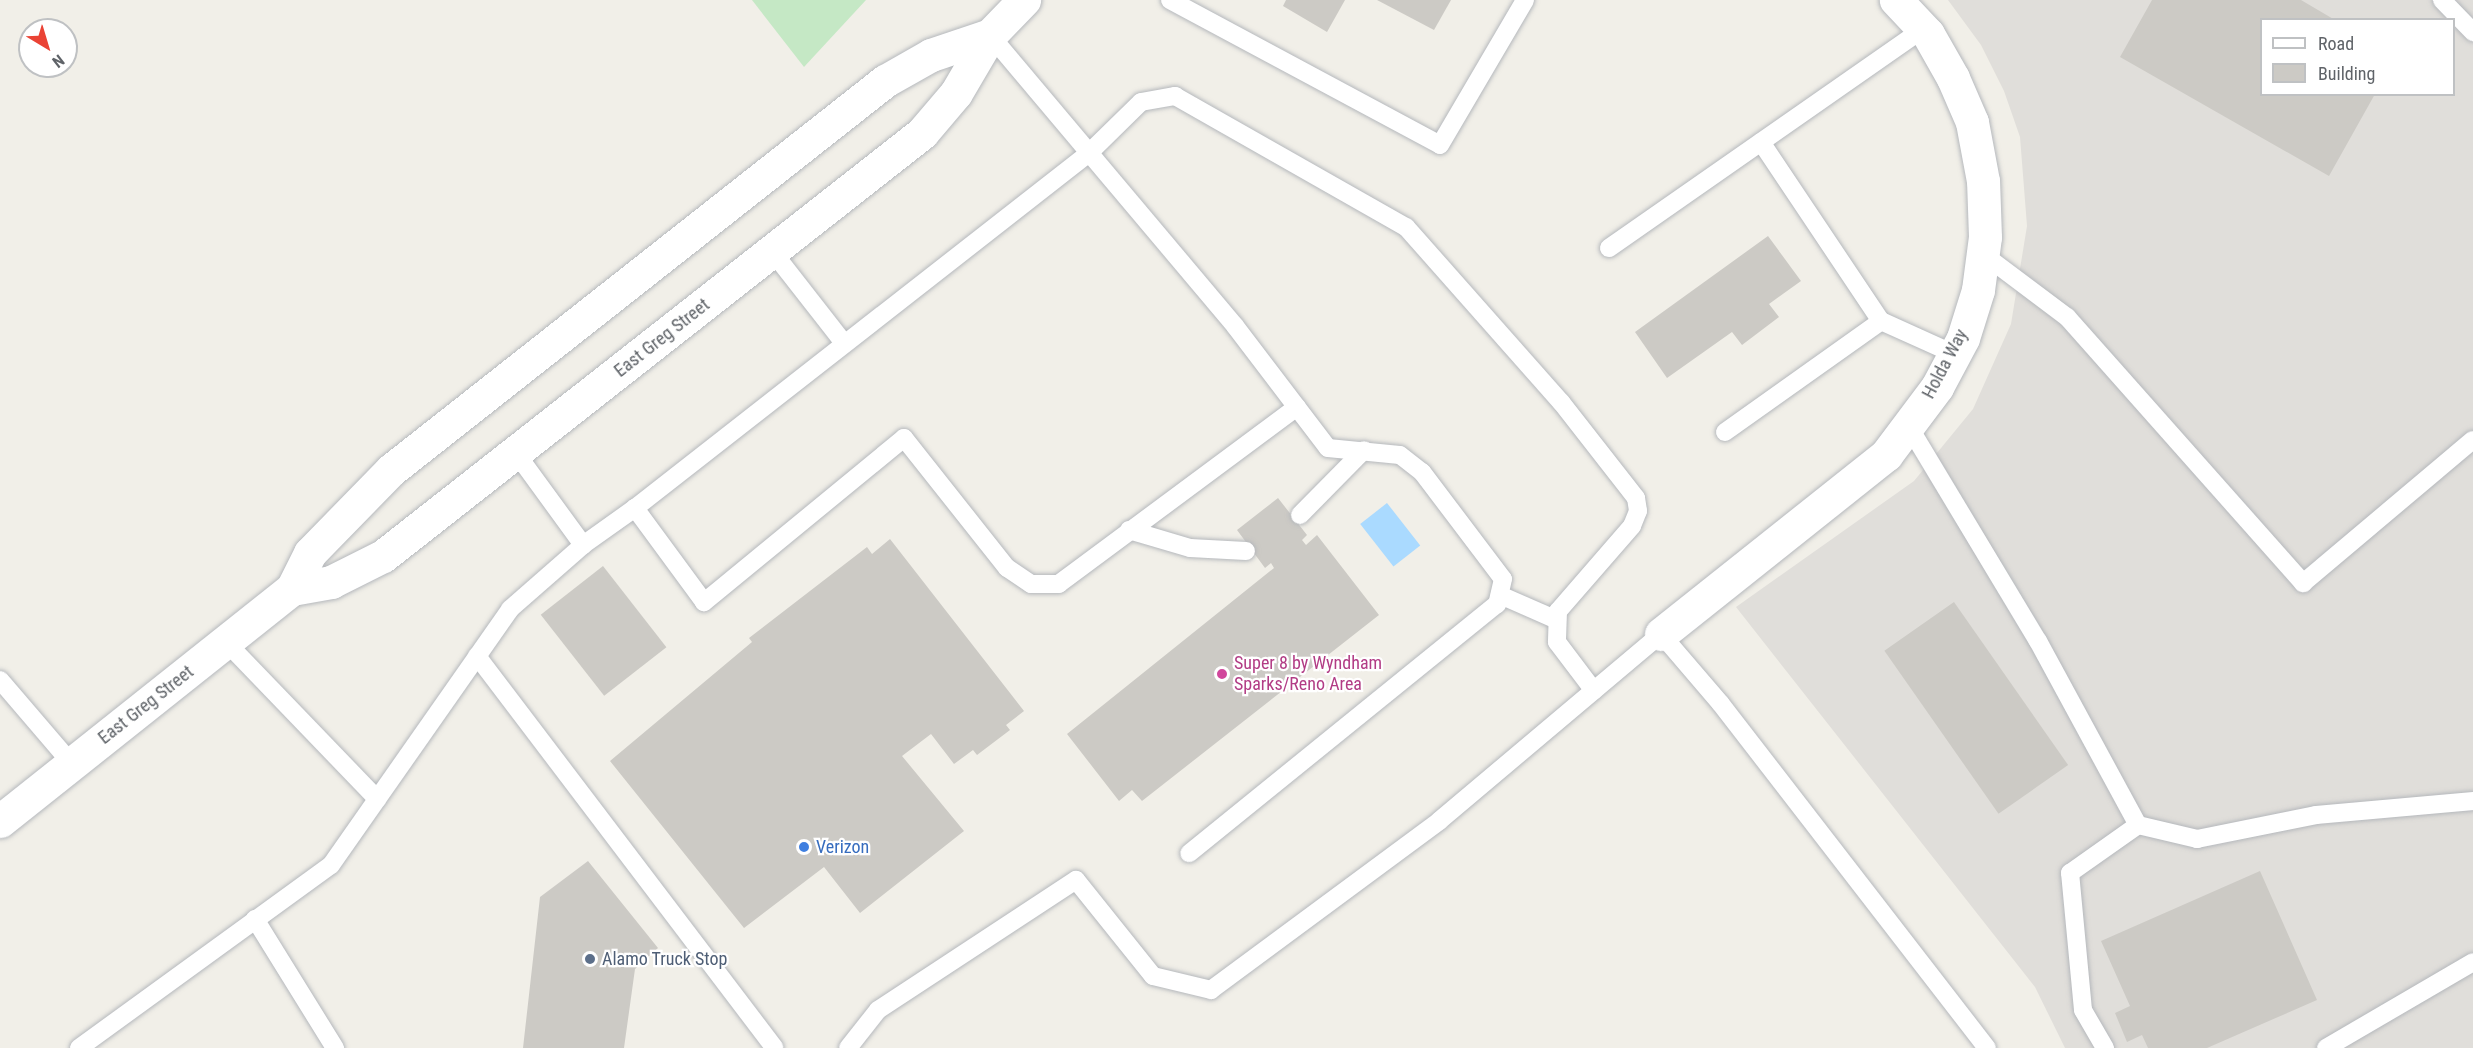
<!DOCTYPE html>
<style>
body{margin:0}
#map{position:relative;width:2473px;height:1048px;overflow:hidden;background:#f1efe8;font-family:"Roboto Condensed",sans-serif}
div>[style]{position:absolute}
.industrial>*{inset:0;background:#e0deda}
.green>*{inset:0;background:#c5e8c5}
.water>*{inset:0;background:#aadaff;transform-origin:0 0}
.building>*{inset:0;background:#cccac5;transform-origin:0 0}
.roads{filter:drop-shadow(0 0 2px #b5b8bc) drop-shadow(0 0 2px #b5b8bc)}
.lane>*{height:18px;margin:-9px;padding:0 9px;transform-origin:9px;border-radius:9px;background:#fff}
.street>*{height:33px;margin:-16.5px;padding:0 16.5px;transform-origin:16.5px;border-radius:16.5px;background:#fff}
.secondary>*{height:33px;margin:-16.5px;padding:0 16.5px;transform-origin:16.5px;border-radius:16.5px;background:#fff}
.dots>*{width:16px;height:16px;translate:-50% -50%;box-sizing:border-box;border:3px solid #fff;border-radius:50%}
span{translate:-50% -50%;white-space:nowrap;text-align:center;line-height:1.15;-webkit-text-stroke:4.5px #fff;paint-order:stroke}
.street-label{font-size:18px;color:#5f6368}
.hotel-label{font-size:18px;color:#b23c85}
.left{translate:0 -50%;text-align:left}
.shop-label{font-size:18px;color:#366cbe}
.service-label{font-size:18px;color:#4e5e75}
.legend{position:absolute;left:2260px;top:18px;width:195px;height:78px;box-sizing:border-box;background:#fff;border:2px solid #bfc1c3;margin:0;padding:8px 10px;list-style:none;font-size:18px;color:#5f6368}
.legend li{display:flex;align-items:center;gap:12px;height:30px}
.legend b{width:30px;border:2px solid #bfc1c3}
.north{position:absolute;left:18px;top:18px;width:60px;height:60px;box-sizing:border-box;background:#fff;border:2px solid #bfc1c3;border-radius:50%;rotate:142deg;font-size:16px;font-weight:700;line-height:24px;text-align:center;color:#5f6368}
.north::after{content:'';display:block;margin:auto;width:21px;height:27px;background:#ea4335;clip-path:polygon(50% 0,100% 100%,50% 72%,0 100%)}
</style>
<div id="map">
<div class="industrial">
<div style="clip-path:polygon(evenodd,1948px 0,2473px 0,2473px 1048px,2065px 1048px,2035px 987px,1736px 607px,1914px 481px,1973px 409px,2011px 324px,2027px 226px,2020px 137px,2004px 91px,1981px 45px,1948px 0,2262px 20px,2454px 20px,2454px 94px,2262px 94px,2262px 20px)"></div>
</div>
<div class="green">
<div style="clip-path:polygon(752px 0,866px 0,804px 67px)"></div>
</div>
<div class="water">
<div style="left:1387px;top:503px;width:54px;height:34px;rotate:52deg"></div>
</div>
<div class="building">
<div style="clip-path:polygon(1286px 0,1345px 0,1327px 32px,1283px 6px)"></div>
<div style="clip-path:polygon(1377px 0,1451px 0,1434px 30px)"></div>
<div style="clip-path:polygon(2152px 0,2301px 0,2335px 20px,2262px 20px,2262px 94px,2375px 94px,2329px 176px,2120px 57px)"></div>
<div style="clip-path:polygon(1768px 236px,1801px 281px,1769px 304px,1779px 317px,1742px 345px,1732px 332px,1667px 378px,1635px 332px)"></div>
<div style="clip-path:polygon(1278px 498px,1307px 535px,1302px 540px,1306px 545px,1317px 535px,1379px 615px,1142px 801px,1132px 790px,1119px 801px,1067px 734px,1274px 568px,1271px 563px,1265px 568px,1237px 530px)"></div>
<div style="clip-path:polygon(890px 539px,1024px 711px,1006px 725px,1010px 730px,977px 755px,973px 750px,954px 764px,931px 734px,902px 756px,964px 831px,860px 913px,824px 867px,744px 928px,610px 761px,752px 642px,749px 638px,867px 547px,872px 554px)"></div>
<div style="left:603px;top:566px;width:103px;height:79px;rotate:52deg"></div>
<div style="left:1954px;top:602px;width:199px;height:85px;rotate:55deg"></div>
<div style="clip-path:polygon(588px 861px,658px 948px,635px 969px,624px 1048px,523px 1048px,540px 897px)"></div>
<div style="clip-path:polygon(2260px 871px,2317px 1000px,2207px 1048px,2148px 1048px,2142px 1035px,2127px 1042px,2115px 1013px,2130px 1006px,2101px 941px)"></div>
</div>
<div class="roads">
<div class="lane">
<div style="left:1170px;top:0;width:306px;rotate:28.2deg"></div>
<div style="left:1440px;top:145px;width:168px;rotate:-59.6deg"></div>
<div style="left:2442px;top:0;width:45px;rotate:45.9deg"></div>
<div style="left:990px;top:35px;width:380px;rotate:49.9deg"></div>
<div style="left:1235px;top:326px;width:153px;rotate:52.7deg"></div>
<div style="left:1328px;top:448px;width:72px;rotate:5.6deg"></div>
<div style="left:1400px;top:455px;width:28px;rotate:38deg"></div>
<div style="left:1422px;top:472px;width:134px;rotate:52.9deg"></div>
<div style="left:1503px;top:579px;width:26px;rotate:103deg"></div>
<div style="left:1497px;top:604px;width:396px;rotate:141deg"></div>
<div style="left:1761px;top:142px;width:216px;rotate:56.2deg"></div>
<div style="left:1609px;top:248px;width:383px;rotate:-34.9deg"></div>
<div style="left:772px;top:251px;width:117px;rotate:52deg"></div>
<div style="left:1983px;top:254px;width:105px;rotate:36.9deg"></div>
<div style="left:2067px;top:317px;width:356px;rotate:48.4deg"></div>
<div style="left:2303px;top:583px;width:222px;rotate:-40.1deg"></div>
<div style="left:1297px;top:407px;width:297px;rotate:143.4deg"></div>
<div style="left:1059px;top:584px;width:28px;rotate:180deg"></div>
<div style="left:1031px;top:584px;width:29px;rotate:-146deg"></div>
<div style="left:1007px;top:568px;width:166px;rotate:-128.4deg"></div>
<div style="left:904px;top:438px;width:259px;rotate:140.6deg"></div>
<div style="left:704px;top:602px;width:117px;rotate:-126.3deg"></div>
<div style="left:635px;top:508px;width:576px;rotate:-38.02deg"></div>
<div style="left:1089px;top:153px;width:73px;rotate:-44.4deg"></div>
<div style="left:1141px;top:102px;width:35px;rotate:-10deg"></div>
<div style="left:1175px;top:96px;width:266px;rotate:29.6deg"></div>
<div style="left:1406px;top:227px;width:234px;rotate:48.5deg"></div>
<div style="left:1561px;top:402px;width:122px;rotate:52deg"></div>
<div style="left:1636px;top:498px;width:13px;rotate:81deg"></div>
<div style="left:1638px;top:511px;width:16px;rotate:112deg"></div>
<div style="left:1632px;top:526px;width:113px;rotate:131deg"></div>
<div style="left:1558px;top:611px;width:31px;rotate:92deg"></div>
<div style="left:1557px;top:642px;width:61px;rotate:52.9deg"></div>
<div style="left:1908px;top:425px;width:252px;rotate:59deg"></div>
<div style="left:2038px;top:641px;width:209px;rotate:61.5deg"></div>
<div style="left:2138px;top:825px;width:61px;rotate:13.3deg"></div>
<div style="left:2197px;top:839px;width:121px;rotate:-11.4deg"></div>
<div style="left:2316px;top:815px;width:158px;rotate:-5.1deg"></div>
<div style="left:1725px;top:432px;width:191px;rotate:-35.4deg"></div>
<div style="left:1881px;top:321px;width:80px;rotate:24.3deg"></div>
<div style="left:516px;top:453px;width:114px;rotate:53.9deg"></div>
<div style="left:583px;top:545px;width:64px;rotate:-35.4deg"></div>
<div style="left:1300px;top:515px;width:91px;rotate:-45.4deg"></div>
<div style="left:1129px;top:530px;width:64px;rotate:16.4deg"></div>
<div style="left:1190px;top:548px;width:56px;rotate:3.1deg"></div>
<div style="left:1500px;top:595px;width:62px;rotate:23.7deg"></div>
<div style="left:226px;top:642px;width:218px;rotate:46.1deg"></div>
<div style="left:477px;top:656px;width:492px;rotate:52.8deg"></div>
<div style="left:0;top:680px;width:111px;rotate:49.4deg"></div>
<div style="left:255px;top:919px;width:152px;rotate:58.2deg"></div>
<div style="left:79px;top:1048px;width:311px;rotate:-36deg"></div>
<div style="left:331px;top:865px;width:312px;rotate:-55deg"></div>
<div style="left:510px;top:609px;width:97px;rotate:-41.2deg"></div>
<div style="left:848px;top:1048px;width:48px;rotate:-51.7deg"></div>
<div style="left:878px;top:1010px;width:237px;rotate:-33.3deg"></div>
<div style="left:1076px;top:880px;width:123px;rotate:51.3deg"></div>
<div style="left:1153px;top:976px;width:60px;rotate:13.6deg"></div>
<div style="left:1211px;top:990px;width:284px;rotate:-36.5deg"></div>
<div style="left:1439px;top:821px;width:290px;rotate:-40.1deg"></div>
<div style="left:1661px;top:634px;width:92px;rotate:49.4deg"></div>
<div style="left:1721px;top:704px;width:435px;rotate:52.3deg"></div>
<div style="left:2105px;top:1048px;width:44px;rotate:-120.1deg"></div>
<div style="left:2083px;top:1010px;width:138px;rotate:-95.4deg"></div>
<div style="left:2070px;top:873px;width:83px;rotate:-35.2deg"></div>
<div style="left:2326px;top:1048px;width:170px;rotate:-30.3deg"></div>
</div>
<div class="street">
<div style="left:1661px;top:634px;width:288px;rotate:-38.5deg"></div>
<div style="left:1886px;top:455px;width:85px;rotate:-53.1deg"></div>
<div style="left:1937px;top:387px;width:55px;rotate:-62deg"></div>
<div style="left:1963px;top:338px;width:50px;rotate:-72.6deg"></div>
<div style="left:1978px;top:290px;width:53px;rotate:-82.5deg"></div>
<div style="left:1985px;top:237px;width:56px;rotate:-92deg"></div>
<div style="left:1983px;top:181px;width:60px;rotate:-100.6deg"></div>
<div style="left:1972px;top:122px;width:48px;rotate:-113.4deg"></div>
<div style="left:1953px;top:78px;width:51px;rotate:-119.6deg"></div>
<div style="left:1928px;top:34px;width:47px;rotate:-133.3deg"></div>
</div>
<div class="secondary">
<div style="left:292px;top:589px;width:40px;rotate:-10deg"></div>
<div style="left:331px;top:582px;width:58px;rotate:-26.6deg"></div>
<div style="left:383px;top:556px;width:685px;rotate:-38.12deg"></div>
<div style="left:922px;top:133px;width:52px;rotate:-49.6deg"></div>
<div style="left:956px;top:93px;width:67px;rotate:-59.6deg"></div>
<div style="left:990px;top:35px;width:49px;rotate:-45.8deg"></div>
<div style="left:0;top:821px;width:373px;rotate:-38.5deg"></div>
<div style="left:292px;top:589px;width:40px;rotate:-63.4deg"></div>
<div style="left:310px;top:553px;width:116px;rotate:-45.7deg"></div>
<div style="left:391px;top:470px;width:629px;rotate:-38.22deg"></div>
<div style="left:885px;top:81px;width:53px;rotate:-29.5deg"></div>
<div style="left:931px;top:55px;width:62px;rotate:-18.7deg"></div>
</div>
</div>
<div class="dots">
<div style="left:1222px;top:674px;background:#d1479c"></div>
<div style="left:804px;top:847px;background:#3f7fe0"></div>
<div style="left:590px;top:959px;background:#5c6f8a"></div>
</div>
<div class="street-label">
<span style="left:662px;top:338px;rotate:-38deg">East Greg Street</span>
<span style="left:1945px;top:364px;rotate:-62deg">Holda Way</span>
<span style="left:146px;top:705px;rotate:-38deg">East Greg Street</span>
</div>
<div class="hotel-label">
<span class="left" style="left:1234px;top:674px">Super 8 by Wyndham<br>Sparks/Reno Area</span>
</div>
<div class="shop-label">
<span class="left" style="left:816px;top:847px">Verizon</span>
</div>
<div class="service-label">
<span class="left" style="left:602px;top:959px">Alamo Truck Stop</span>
</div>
<ul class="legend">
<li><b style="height:8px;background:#fff"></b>Road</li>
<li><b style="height:16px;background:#cccac5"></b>Building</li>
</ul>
<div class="north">N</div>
</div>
